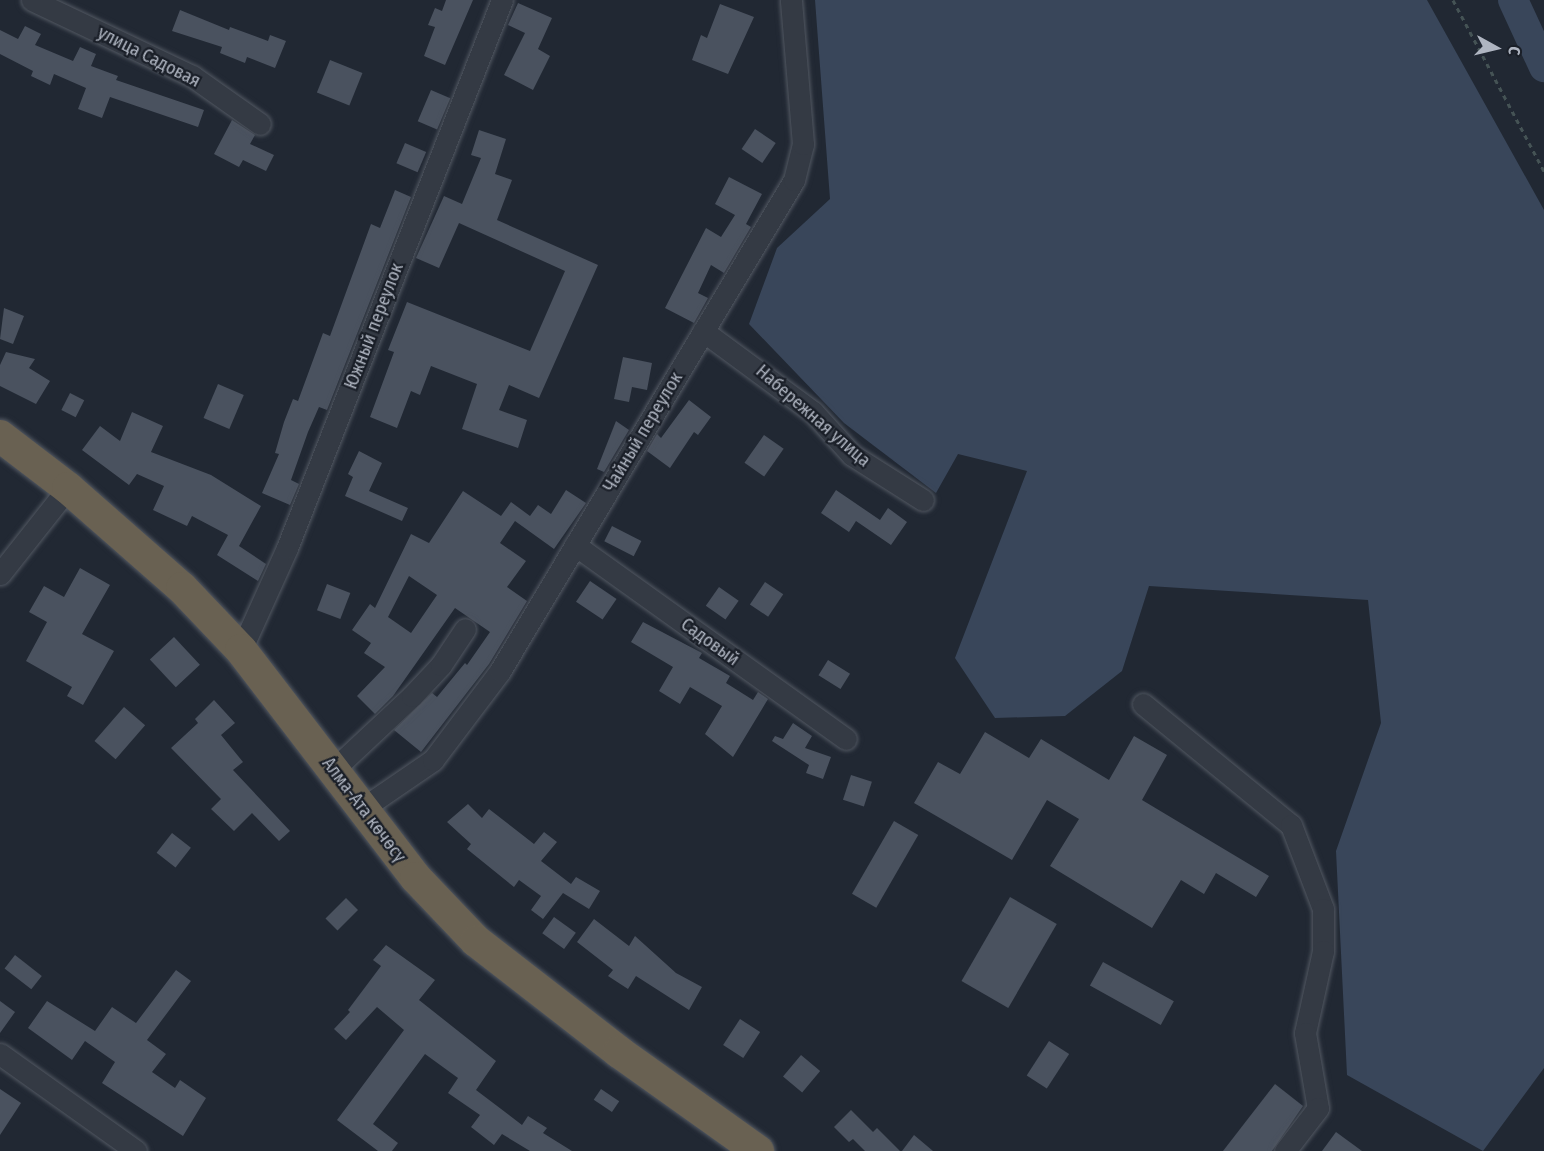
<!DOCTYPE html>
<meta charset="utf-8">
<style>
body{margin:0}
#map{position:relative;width:1544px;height:1151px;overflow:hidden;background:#212833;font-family:"Fira Sans Condensed",sans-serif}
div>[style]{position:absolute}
.water>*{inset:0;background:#39465a}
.river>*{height:30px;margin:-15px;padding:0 15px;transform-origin:15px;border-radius:15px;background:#39465a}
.building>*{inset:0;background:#4a525f;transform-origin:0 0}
.path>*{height:3px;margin-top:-1.5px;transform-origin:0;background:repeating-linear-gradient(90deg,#455355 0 4.5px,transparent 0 9px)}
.roads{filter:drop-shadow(0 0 2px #525862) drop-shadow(0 0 2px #525862)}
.minor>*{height:21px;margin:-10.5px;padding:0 10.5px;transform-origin:10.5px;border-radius:10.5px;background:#343a44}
.highway>*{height:32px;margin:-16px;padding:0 16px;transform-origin:16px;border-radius:16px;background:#696152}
span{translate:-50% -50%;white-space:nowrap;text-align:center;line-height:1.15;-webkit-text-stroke:4.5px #1a1f28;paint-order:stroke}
.street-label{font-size:18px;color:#afb5c1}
.north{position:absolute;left:1466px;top:18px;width:60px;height:60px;-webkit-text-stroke:4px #1a1f28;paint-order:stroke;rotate:98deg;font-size:16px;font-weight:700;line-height:24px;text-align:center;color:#afb5c1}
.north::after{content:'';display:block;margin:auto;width:21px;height:27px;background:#afb5c1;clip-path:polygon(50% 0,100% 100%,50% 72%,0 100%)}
</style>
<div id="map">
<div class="water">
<div style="clip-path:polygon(815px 0,1427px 0,1544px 210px,1544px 1068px,1483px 1151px,1347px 1075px,1336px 851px,1381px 723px,1368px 600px,1149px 586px,1122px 671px,1065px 716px,995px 718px,955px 658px,1027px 471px,958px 454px,936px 493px,844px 423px,749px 324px,777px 248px,830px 199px)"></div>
</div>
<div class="river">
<div style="left:1513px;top:0;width:74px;rotate:65.2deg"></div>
</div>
<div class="building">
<div style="clip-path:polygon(446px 0,473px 0,445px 65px,424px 56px,435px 27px,428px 25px,435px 8px,442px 11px)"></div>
<div style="clip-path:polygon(518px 3px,552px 18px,538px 49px,550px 56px,533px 90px,504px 75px,525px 33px,508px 25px)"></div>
<div style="clip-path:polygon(720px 4px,754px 17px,728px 74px,692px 60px,701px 35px,707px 38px)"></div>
<div style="clip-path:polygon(180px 10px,229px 30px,230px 27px,268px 41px,270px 35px,286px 41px,275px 68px,247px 57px,245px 63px,220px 53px,222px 47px,172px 31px)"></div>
<div style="clip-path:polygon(25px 26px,41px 34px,35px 45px,73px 61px,80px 47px,96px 54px,91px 66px,118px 76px,116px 80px,204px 110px,198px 127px,110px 97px,102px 118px,78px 109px,86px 88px,54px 74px,50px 85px,31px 76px,33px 71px,0 54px,0 30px,18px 39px)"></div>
<div style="left:330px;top:60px;width:35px;height:35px;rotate:22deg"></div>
<div style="left:431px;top:90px;width:21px;height:34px;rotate:23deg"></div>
<div style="clip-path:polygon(232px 120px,255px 135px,250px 144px,274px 155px,266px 171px,243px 160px,239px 167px,214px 154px)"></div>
<div style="left:755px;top:129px;width:25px;height:24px;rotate:34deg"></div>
<div style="clip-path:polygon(479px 130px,506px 139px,495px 174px,512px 180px,497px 220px,598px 265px,539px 398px,509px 385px,499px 410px,527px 420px,518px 448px,462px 429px,477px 384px,431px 366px,420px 395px,411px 391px,397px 428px,370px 417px,394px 352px,388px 350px,407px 302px,530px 351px,565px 271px,459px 223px,439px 268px,416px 258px,444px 196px,462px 204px,481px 158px,471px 155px)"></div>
<div style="left:405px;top:143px;width:23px;height:22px;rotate:23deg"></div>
<div style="clip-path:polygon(729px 177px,762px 194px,746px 224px,751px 227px,724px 273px,711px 265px,698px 293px,708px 298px,694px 323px,665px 308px,706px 228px,721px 237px,735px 215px,715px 204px)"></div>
<div style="clip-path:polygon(395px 190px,411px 197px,327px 410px,319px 407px,308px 432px,291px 480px,299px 484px,290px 505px,262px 493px,279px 454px,275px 453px,284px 422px,293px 399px,298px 401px,323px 333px,330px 336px,371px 224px,380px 228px)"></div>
<div style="clip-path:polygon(4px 308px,24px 316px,13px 344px,0 339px)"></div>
<div style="clip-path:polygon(6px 352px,35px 359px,29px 368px,50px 381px,36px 404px,0 386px,0 365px)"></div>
<div style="clip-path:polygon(623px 357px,652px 363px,647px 390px,632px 387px,629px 402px,614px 399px)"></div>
<div style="left:218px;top:384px;width:28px;height:37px;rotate:23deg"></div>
<div style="left:70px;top:393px;width:16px;height:19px;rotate:27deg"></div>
<div style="clip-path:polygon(689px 400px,711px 417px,698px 435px,694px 432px,670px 468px,647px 451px,657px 434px,661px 438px)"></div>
<div style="clip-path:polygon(132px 412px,163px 426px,151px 452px,211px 475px,261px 506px,239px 546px,266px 564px,258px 581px,217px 555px,228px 535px,192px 516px,187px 526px,153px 510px,164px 486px,137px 474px,129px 485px,82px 450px,100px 426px,120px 441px)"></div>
<div style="clip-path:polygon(616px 421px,629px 430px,604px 472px,597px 469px)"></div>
<div style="left:764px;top:435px;width:24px;height:34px;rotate:35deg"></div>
<div style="clip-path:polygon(359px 451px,382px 463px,369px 491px,408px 508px,402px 521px,345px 496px,353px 477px,348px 474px)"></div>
<div style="clip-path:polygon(evenodd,566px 490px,586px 503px,554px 549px,515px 521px,500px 543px,526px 561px,507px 587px,527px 601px,489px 664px,421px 752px,394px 730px,432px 693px,437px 697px,465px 663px,467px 665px,490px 632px,455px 608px,393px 696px,375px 714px,357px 696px,385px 667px,364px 653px,371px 643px,352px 630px,370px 604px,375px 608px,411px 534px,429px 543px,463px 491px,501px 516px,511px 502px,530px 516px,538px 505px,551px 514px,566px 490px,409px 576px,437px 595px,411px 633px,388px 617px,409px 576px)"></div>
<div style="clip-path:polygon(836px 490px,880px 520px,888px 508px,907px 522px,891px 545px,856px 521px,849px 532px,821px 513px)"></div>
<div style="left:612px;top:526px;width:33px;height:17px;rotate:27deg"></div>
<div style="clip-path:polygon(80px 568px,110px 585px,82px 634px,114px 651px,83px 705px,67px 696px,72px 687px,26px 661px,47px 622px,29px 612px,44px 586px,64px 597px)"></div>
<div style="left:590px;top:581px;width:32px;height:25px;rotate:34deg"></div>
<div style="left:765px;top:582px;width:22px;height:27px;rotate:34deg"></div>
<div style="left:327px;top:584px;width:25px;height:28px;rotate:21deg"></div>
<div style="left:719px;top:587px;width:24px;height:23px;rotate:35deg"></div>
<div style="clip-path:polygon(643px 622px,702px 653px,699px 658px,730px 676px,726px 683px,753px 700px,758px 692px,768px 699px,733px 757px,705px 734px,722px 706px,690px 687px,680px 704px,659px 691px,673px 667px,631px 642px)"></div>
<div style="left:174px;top:637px;width:38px;height:33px;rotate:47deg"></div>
<div style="left:828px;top:660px;width:26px;height:18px;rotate:32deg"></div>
<div style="clip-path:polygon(214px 700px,235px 723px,221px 735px,243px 762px,233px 770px,290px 831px,279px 841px,252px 813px,234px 831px,211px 809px,221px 799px,171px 748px,198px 723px,195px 719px)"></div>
<div style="left:124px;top:707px;width:28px;height:45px;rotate:41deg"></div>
<div style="clip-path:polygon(793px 723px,812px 736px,805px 748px,831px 757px,823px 779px,806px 773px,809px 765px,772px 741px,775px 736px,783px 739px)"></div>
<div style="clip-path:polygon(985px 732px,1029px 758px,1041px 739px,1109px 780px,1134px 736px,1167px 755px,1142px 800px,1269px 876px,1256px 897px,1216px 873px,1204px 894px,1181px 880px,1152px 928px,1050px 866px,1079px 819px,1047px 800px,1012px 860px,914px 803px,938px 762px,960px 774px)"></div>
<div style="left:851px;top:775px;width:22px;height:26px;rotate:18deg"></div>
<div style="clip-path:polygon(468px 804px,482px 818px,489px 809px,534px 844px,544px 832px,557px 842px,541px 861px,571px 884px,576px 877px,600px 891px,589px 909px,563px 893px,543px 919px,531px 910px,541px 896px,519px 880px,514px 887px,467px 849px,471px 844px,447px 822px)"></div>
<div style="left:894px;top:821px;width:28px;height:84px;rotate:30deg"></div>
<div style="left:172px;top:833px;width:24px;height:25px;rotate:38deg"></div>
<div style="left:1010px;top:897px;width:54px;height:97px;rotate:30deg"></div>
<div style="left:346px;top:898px;width:17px;height:29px;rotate:45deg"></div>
<div style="left:554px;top:917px;width:27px;height:20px;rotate:36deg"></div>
<div style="clip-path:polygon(594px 919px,629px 946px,635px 936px,676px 973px,702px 987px,689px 1010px,636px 976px,628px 989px,608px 976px,613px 970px,577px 942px)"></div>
<div style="clip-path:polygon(386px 945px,435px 980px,419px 1000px,496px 1061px,476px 1090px,522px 1125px,528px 1116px,547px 1128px,543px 1133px,572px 1151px,530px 1151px,502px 1134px,494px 1145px,471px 1127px,480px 1115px,448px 1093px,458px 1078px,425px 1054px,373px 1124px,398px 1143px,392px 1151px,378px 1151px,337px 1120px,404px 1030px,377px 1007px,346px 1040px,334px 1029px,350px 1012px,348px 1010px,381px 966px,373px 960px)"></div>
<div style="left:15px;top:955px;width:34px;height:17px;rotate:38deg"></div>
<div style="left:1103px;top:962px;width:81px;height:27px;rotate:29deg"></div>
<div style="clip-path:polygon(176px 970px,191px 981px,147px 1040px,166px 1054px,152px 1072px,175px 1088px,180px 1080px,206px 1098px,183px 1136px,102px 1083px,115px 1062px,85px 1041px,72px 1060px,28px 1028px,47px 1001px,95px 1031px,112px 1007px,136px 1023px)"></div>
<div style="clip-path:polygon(0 1001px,15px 1012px,0 1033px)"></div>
<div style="left:740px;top:1019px;width:24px;height:31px;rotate:33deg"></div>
<div style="left:1049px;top:1041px;width:24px;height:41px;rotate:33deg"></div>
<div style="left:801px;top:1055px;width:25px;height:28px;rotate:40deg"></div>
<div style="clip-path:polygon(1275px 1084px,1303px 1106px,1272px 1151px,1223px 1151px)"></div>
<div style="clip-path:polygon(0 1089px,21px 1103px,0 1135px)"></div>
<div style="left:601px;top:1089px;width:22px;height:13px;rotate:34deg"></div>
<div style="clip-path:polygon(851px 1110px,873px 1132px,877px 1128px,900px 1151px,865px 1151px,853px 1139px,849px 1142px,834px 1127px)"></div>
<div style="clip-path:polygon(1336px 1132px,1362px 1151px,1322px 1151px)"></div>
<div style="clip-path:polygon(914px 1135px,933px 1151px,902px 1151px)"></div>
</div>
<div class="path">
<div style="left:1453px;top:0;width:194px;rotate:62deg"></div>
</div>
<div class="roads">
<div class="minor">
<div style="left:32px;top:0;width:177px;rotate:25.4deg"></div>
<div style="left:192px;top:76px;width:83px;rotate:35.2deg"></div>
<div style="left:703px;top:331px;width:137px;rotate:36.4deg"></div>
<div style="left:813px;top:412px;width:58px;rotate:47.8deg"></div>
<div style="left:852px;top:455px;width:84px;rotate:32.4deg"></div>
<div style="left:575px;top:545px;width:333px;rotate:35.6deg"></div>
<div style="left:0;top:574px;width:110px;rotate:-51.7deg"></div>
<div style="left:241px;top:650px;width:112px;rotate:-65.7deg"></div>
<div style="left:287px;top:548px;width:589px;rotate:-68.58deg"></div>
<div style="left:1143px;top:704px;width:191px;rotate:39.3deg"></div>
<div style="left:1291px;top:825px;width:90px;rotate:69.1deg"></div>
<div style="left:1323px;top:909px;width:42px;rotate:90deg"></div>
<div style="left:1323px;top:951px;width:84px;rotate:102.4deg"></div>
<div style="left:1305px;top:1033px;width:76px;rotate:80.2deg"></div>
<div style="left:1318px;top:1108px;width:54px;rotate:127.5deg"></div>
<div style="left:333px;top:770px;width:108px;rotate:-43.1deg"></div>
<div style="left:412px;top:696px;width:42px;rotate:-46.9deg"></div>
<div style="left:441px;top:665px;width:43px;rotate:-56.3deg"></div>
<div style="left:363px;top:808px;width:85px;rotate:-34.4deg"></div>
<div style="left:433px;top:760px;width:111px;rotate:-53deg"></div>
<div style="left:500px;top:671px;width:572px;rotate:-59.09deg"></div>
<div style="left:794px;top:180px;width:37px;rotate:-76deg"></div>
<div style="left:803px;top:144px;width:144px;rotate:-94.8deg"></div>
<div style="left:0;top:1054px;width:167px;rotate:35.5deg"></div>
</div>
<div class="highway">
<div style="left:0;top:436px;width:86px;rotate:37.4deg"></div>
<div style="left:68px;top:488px;width:152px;rotate:41.3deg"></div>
<div style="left:182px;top:588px;width:86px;rotate:46.4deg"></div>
<div style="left:241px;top:650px;width:287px;rotate:52.5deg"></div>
<div style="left:416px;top:878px;width:87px;rotate:46.4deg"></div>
<div style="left:476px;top:941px;width:181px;rotate:37.8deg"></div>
<div style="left:619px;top:1052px;width:171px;rotate:35.5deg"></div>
</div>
</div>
<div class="street-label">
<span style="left:149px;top:57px;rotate:27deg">улица Садовая</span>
<span style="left:374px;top:326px;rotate:-69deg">Южный переулок</span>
<span style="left:813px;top:416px;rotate:41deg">Набережная улица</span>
<span style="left:643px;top:432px;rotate:-59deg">Чайный переулок</span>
<span style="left:710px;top:642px;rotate:36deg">Садовый</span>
<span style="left:364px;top:810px;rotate:53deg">Алма-Ата көчөсү</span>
</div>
<div class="north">С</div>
</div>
